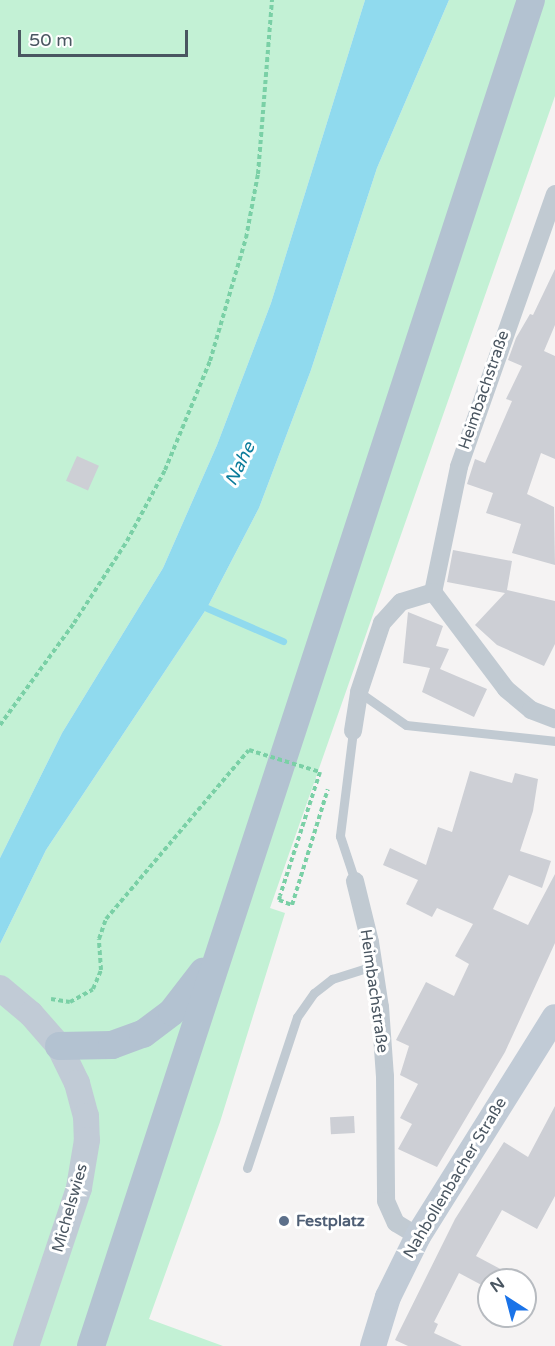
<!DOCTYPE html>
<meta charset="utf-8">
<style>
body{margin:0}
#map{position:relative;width:555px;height:1346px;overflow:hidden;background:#f5f3f3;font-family:"Varela Round",sans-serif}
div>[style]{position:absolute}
.green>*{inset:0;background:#c3f1d5}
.water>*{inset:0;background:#90daee}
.stream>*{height:7px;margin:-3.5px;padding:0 3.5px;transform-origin:3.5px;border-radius:3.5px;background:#90daee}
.building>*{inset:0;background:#cdcfd5;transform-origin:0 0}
.path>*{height:4px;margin-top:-2px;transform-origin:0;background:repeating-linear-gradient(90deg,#7ad0a6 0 4.5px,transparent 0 7.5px)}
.lane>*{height:9px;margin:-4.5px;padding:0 4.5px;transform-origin:4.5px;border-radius:4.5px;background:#c1cad2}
.street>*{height:18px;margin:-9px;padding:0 9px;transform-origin:9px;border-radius:9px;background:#c1cad2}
.secondary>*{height:26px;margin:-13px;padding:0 13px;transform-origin:13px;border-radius:13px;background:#c1cbd6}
.primary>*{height:28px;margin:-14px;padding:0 14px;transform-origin:14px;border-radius:14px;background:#b3c2d1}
.path-bridge>*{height:4px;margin-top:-2px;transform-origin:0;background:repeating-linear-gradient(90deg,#7ad0a6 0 4.5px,transparent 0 7.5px)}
.dots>*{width:16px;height:16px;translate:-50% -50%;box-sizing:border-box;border:3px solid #fff;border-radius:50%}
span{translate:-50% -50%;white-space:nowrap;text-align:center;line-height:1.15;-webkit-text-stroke:6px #fff;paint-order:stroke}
.street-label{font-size:16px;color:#4a5661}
.service-label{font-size:16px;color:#4e5e75;font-weight:700}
.left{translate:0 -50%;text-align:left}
.water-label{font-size:18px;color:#0c7c9b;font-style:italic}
.north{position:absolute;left:477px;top:1268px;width:60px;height:60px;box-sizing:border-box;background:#fff;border:2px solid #b7bbc0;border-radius:50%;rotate:324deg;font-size:16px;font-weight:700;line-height:24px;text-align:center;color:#4a5661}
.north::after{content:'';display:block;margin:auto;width:21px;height:27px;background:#1a73e8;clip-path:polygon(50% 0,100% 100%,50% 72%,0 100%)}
.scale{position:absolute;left:18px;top:30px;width:170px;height:27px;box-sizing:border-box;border:3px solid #4a5661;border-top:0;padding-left:8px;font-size:18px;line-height:21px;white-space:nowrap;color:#4a5661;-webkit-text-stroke:4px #fff;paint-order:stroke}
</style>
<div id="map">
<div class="green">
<div style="clip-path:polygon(0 0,365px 0,271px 303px,217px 445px,163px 568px,62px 733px,0 858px)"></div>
<div style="clip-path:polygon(449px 0,555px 0,555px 96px,270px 908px,285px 913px,220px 1122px,149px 1319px,223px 1346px,0 1346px,0 944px,46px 850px,207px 608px,259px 508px,311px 370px,377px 168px)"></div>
</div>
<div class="water">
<div style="clip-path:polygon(365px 0,449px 0,377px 168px,311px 370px,259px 508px,207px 608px,46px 850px,0 944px,0 858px,62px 733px,163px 568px,217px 445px,271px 303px)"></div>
</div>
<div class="stream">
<div style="left:207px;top:608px;width:83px;rotate:23.5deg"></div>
</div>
<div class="building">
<div style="clip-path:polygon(555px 269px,555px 325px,544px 351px,555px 356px,555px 459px,541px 453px,527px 494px,554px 507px,555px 565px,512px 553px,521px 524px,486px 513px,493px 493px,467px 484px,475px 459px,485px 463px,512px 401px,506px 399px,522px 366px,508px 360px,516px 338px,530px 314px,533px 315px)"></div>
<div style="left:77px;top:456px;width:24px;height:27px;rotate:24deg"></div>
<div style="clip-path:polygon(453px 550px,512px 561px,507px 590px,555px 601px,555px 644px,544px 666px,497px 645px,475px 625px,505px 593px,447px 582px)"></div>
<div style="clip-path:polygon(408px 612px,443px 626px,436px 646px,449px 649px,440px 669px,487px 689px,474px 717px,422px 692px,430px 668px,403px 663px)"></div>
<div style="clip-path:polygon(470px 771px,512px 783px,515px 773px,538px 779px,533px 811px,520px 851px,551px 861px,542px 888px,509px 875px,493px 909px,528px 925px,555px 874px,555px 943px,505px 1052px,437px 1167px,398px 1149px,412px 1124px,400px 1118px,418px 1084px,400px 1075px,409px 1046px,396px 1040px,426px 982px,454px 996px,469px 964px,455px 956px,473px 924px,437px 908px,432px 917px,406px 904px,418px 880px,383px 865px,390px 848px,426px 865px,438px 827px,452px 832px)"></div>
<div style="clip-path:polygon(555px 1106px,555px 1196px,537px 1229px,502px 1210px,476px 1256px,521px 1280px,489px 1280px,489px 1289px,459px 1273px,434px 1322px,438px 1324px,434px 1333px,462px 1346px,408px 1346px,395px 1340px,455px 1219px,504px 1142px,528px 1157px)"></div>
<div style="left:354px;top:1116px;width:17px;height:24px;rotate:87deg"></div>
</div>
<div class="path">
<div style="left:0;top:725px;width:126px;rotate:-54deg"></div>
<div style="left:74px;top:623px;width:98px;rotate:-57.1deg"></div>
<div style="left:127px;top:541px;width:81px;rotate:-61.8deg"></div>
<div style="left:165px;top:470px;width:118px;rotate:-67.6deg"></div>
<div style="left:210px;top:361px;width:128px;rotate:-73.7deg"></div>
<div style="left:246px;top:238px;width:65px;rotate:-79.4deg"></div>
<div style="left:258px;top:174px;width:175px;rotate:-85.4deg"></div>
<div style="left:320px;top:772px;width:130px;rotate:107.9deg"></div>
<div style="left:280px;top:896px;width:4px;rotate:104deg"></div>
<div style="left:279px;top:900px;width:14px;rotate:21deg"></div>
<div style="left:292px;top:905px;width:121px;rotate:-72.8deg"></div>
<div style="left:51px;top:999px;width:19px;rotate:9deg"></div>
<div style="left:70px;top:1002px;width:26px;rotate:-29deg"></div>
<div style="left:93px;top:989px;width:21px;rotate:-67deg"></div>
<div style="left:101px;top:970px;width:31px;rotate:-94deg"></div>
<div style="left:99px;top:939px;width:21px;rotate:-71deg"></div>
<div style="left:106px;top:919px;width:221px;rotate:-49.8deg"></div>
</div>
<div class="lane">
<div style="left:359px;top:692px;width:57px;rotate:35.1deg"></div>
<div style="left:406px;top:725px;width:150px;rotate:6.1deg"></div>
<div style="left:353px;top:731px;width:106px;rotate:97.1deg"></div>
<div style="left:340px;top:836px;width:47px;rotate:71.6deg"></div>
<div style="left:247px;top:1168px;width:159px;rotate:-71.7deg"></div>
<div style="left:297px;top:1017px;width:29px;rotate:-55deg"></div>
<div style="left:314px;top:993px;width:23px;rotate:-38deg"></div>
<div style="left:332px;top:979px;width:43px;rotate:-17.6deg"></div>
</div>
<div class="street">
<div style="left:555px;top:194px;width:289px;rotate:109.4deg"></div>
<div style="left:459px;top:467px;width:128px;rotate:101.7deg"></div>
<div style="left:433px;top:592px;width:121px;rotate:53deg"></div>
<div style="left:506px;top:689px;width:33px;rotate:40deg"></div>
<div style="left:531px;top:710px;width:26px;rotate:21deg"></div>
<div style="left:353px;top:731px;width:39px;rotate:-81deg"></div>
<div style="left:359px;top:692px;width:73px;rotate:-71.6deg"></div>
<div style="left:382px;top:623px;width:28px;rotate:-48deg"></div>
<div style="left:401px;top:602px;width:34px;rotate:-17deg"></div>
<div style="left:355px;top:881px;width:63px;rotate:76.2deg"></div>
<div style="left:370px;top:942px;width:66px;rotate:81.3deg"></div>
<div style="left:380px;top:1007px;width:69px;rotate:85.9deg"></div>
<div style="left:385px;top:1076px;width:125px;rotate:89.5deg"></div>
<div style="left:386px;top:1201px;width:24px;rotate:66deg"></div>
<div style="left:396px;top:1223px;width:26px;rotate:31deg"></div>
</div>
<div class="secondary">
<div style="left:0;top:988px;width:40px;rotate:40deg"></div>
<div style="left:31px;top:1014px;width:43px;rotate:48.8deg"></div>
<div style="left:59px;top:1046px;width:41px;rotate:64.1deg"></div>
<div style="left:77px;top:1083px;width:34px;rotate:75deg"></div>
<div style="left:86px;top:1116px;width:24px;rotate:88deg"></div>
<div style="left:87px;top:1140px;width:49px;rotate:99.5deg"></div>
<div style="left:79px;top:1188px;width:167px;rotate:108.5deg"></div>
<div style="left:373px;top:1346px;width:51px;rotate:-73deg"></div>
<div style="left:388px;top:1297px;width:68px;rotate:-63.8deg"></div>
<div style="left:418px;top:1236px;width:258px;rotate:-58deg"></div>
</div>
<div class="primary">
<div style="left:59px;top:1046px;width:53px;rotate:-1.1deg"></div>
<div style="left:112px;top:1045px;width:33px;rotate:-20deg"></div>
<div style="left:143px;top:1034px;width:36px;rotate:-37deg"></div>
<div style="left:172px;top:1012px;width:51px;rotate:-52.2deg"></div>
<div style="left:91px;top:1346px;width:1416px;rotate:-71.9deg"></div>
</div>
<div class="path-bridge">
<div style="left:249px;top:750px;width:74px;rotate:17.2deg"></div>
</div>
<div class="dots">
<div style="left:284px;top:1221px;background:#5c6f8a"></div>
</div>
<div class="street-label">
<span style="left:484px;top:390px;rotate:-71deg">Heimbachstraße</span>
<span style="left:374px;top:991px;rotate:82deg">Heimbachstraße</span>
<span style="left:455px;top:1178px;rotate:-59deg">Nahbollenbacher Straße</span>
<span style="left:70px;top:1208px;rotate:-74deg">Michelswies</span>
</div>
<div class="service-label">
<span class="left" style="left:296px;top:1221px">Festplatz</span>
</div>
<div class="water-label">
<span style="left:240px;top:464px;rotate:-64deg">Nahe</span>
</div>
<div class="north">N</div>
<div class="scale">50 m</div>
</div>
